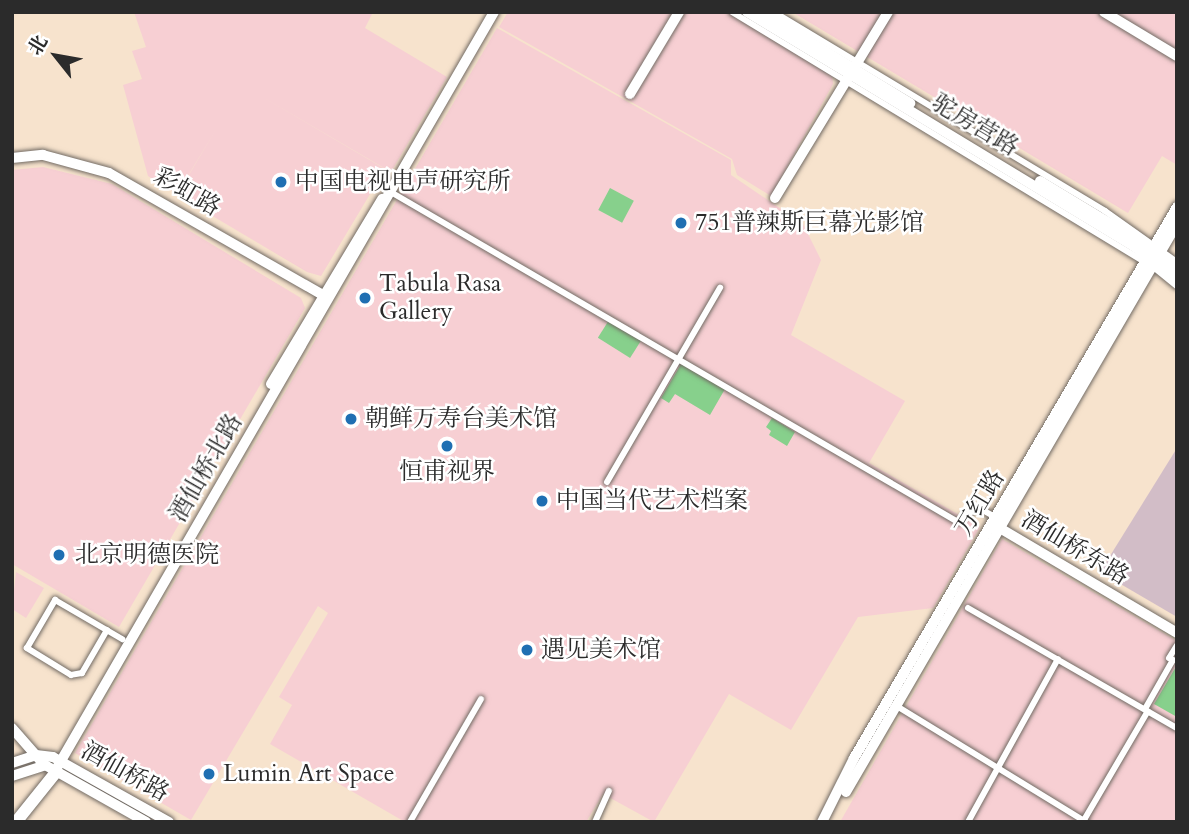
<!DOCTYPE html>
<meta charset="utf-8">
<style>
body{margin:0}
#map{position:relative;width:1189px;height:834px;overflow:hidden;background:#f7e3cd;font-family:Cardo,"Noto Serif SC",serif}
div>[style]{position:absolute}
.built>*{inset:0;background:#f7cfd3}
.industrial>*{inset:0;background:#d2bdc7}
.green>*{inset:0;background:#87d08c;transform-origin:0 0}
.roads{filter:drop-shadow(0 0 2px #726b64) drop-shadow(0 0 2px #726b64)}
.street>*{height:6px;margin:-3px;padding:0 3px;transform-origin:3px;border-radius:3px;background:#fff}
.secondary>*{height:10px;margin:-5px;padding:0 5px;transform-origin:5px;border-radius:5px;background:#fff}
.primary>*{height:10px;margin:-5px;padding:0 5px;transform-origin:5px;border-radius:5px;background:#fff}
.highway>*{height:12px;margin:-6px;padding:0 6px;transform-origin:6px;border-radius:6px;background:#fff}
.dots>*{width:19px;height:19px;translate:-50% -50%;box-sizing:border-box;border:4px solid #fff;border-radius:50%}
span{translate:-50% -50%;white-space:nowrap;text-align:center;line-height:1.15;-webkit-text-stroke:5px #fff;paint-order:stroke}
.street-label{font-size:24px;color:#2b2b2b}
.poi-label{font-size:24px;color:#2b2b2b}
.left{translate:0 -50%;text-align:left}
.frame{position:absolute;inset:0;border:14px solid #2b2b2b;pointer-events:none}
.north{position:absolute;left:21px;top:21px;width:70px;height:70px;-webkit-text-stroke:5px #fff;paint-order:stroke;rotate:301deg;font-size:19px;font-weight:700;line-height:28px;text-align:center;color:#2b2b2b}
.north::after{content:'';display:block;margin:auto;width:24px;height:32px;background:#2b2b2b;clip-path:polygon(50% 0,100% 100%,50% 72%,0 100%)}
</style>
<div id="map">
<div class="built">
<div style="clip-path:polygon(134px 12px,373px 12px,365px 28px,447px 77px,391px 172px,242px 85px,385px 169px,321px 276px,307px 272px,177px 195px,218px 126px,177px 194px,148px 176px,123px 85px,142px 79px,132px 51px,146px 47px)"></div>
<div style="clip-path:polygon(508px 12px,730px 12px,832px 73px,833px 84px,771px 196px,737px 175px,732px 159px,499px 27px)"></div>
<div style="clip-path:polygon(792px 12px,1177px 12px,1177px 165px,1162px 156px,1128px 213px)"></div>
<div style="clip-path:polygon(497px 28px,731px 160px,731px 175px,803px 224px,821px 260px,791px 335px,905px 401px,869px 463px,980px 527px,933px 608px,858px 617px,791px 730px,729px 694px,654px 822px,603px 794px,586px 822px,405px 822px,270px 744px,292px 705px,279px 697px,328px 613px,318px 606px,191px 820px,75px 753px)"></div>
<div style="clip-path:polygon(43px 167px,112px 184px,301px 298px,305px 308px,119px 627px,12px 564px,12px 170px)"></div>
<div style="clip-path:polygon(1002px 539px,1177px 641px,1177px 822px,840px 822px)"></div>
<div style="clip-path:polygon(16px 572px,44px 588px,26px 618px,12px 609px)"></div>
</div>
<div class="industrial">
<div style="clip-path:polygon(1177px 448px,1177px 617px,1100px 572px)"></div>
</div>
<div class="green">
<div style="left:610px;top:188px;width:27px;height:25px;rotate:28deg"></div>
<div style="left:609px;top:320px;width:38px;height:21px;rotate:32deg"></div>
<div style="clip-path:polygon(681px 364px,725px 389px,710px 415px,675px 394px,669px 403px,661px 398px)"></div>
<div style="clip-path:polygon(772px 418px,795px 432px,787px 446px,769px 435px,771px 431px,766px 427px)"></div>
<div style="clip-path:polygon(1177px 665px,1177px 717px,1154px 704px)"></div>
</div>
<div class="roads">
<div class="street">
<div style="left:732px;top:12px;width:491px;rotate:31.2deg"></div>
<div style="left:1152px;top:266px;width:32px;rotate:39deg"></div>
<div style="left:774px;top:12px;width:386px;rotate:31deg"></div>
<div style="left:1105px;top:211px;width:88px;rotate:35.3deg"></div>
<div style="left:389px;top:191px;width:658px;rotate:30.19deg"></div>
<div style="left:958px;top:522px;width:24px;rotate:-38deg"></div>
<div style="left:977px;top:507px;width:21px;rotate:29deg"></div>
<div style="left:607px;top:482px;width:225px;rotate:-59.8deg"></div>
<div style="left:968px;top:608px;width:241px;rotate:29.9deg"></div>
<div style="left:107px;top:630px;width:50px;rotate:120.2deg"></div>
<div style="left:82px;top:673px;width:11px;rotate:170deg"></div>
<div style="left:71px;top:675px;width:52px;rotate:-148.5deg"></div>
<div style="left:27px;top:648px;width:56px;rotate:-59.7deg"></div>
<div style="left:55px;top:600px;width:78px;rotate:30.2deg"></div>
<div style="left:895px;top:705px;width:224px;rotate:31.5deg"></div>
<div style="left:1145px;top:709px;width:56px;rotate:-60.3deg"></div>
<div style="left:1173px;top:660px;width:4px;rotate:-153deg"></div>
<div style="left:1169px;top:658px;width:15px;rotate:-58deg"></div>
<div style="left:1084px;top:820px;width:126px;rotate:-59.6deg"></div>
<div style="left:410px;top:822px;width:142px;rotate:-60deg"></div>
<div style="left:595px;top:822px;width:34px;rotate:-66deg"></div>
<div style="left:968px;top:822px;width:186px;rotate:-61.1deg"></div>
</div>
<div class="secondary">
<div style="left:747px;top:12px;width:454px;rotate:31.2deg"></div>
<div style="left:1135px;top:247px;width:53px;rotate:37.3deg"></div>
<div style="left:761px;top:12px;width:175px;rotate:31.4deg"></div>
<div style="left:1104px;top:12px;width:85px;rotate:31.1deg"></div>
<div style="left:630px;top:94px;width:96px;rotate:-59.1deg"></div>
<div style="left:12px;top:158px;width:31px;rotate:-6deg"></div>
<div style="left:43px;top:155px;width:68px;rotate:15.3deg"></div>
<div style="left:109px;top:173px;width:250px;rotate:29.7deg"></div>
<div style="left:1040px;top:181px;width:119px;rotate:31.3deg"></div>
<div style="left:1142px;top:243px;width:43px;rotate:38.5deg"></div>
<div style="left:775px;top:198px;width:218px;rotate:-58.7deg"></div>
<div style="left:271px;top:384px;width:216px;rotate:-59deg"></div>
<div style="left:996px;top:521px;width:6px;rotate:72deg"></div>
<div style="left:998px;top:527px;width:208px;rotate:30.6deg"></div>
<div style="left:12px;top:728px;width:43px;rotate:48.8deg"></div>
<div style="left:58px;top:766px;width:871px;rotate:-59.96deg"></div>
<div style="left:846px;top:792px;width:657px;rotate:-59.77deg"></div>
<div style="left:822px;top:822px;width:72px;rotate:-63.4deg"></div>
<div style="left:854px;top:758px;width:639px;rotate:-59.62deg"></div>
</div>
<div class="primary">
<div style="left:12px;top:763px;width:25px;rotate:-18deg"></div>
<div style="left:36px;top:755px;width:17px;rotate:7deg"></div>
<div style="left:53px;top:757px;width:133px;rotate:29.3deg"></div>
<div style="left:12px;top:776px;width:35px;rotate:-18deg"></div>
<div style="left:45px;top:765px;width:116px;rotate:29.4deg"></div>
</div>
<div class="highway">
<div style="left:16px;top:822px;width:65px;rotate:-51.2deg"></div>
</div>
</div>
<div class="dots">
<div style="left:281px;top:182px;background:#1f6fb2"></div>
<div style="left:681px;top:223px;background:#1f6fb2"></div>
<div style="left:365px;top:298px;background:#1f6fb2"></div>
<div style="left:351px;top:419px;background:#1f6fb2"></div>
<div style="left:447px;top:446px;background:#1f6fb2"></div>
<div style="left:542px;top:501px;background:#1f6fb2"></div>
<div style="left:59px;top:555px;background:#1f6fb2"></div>
<div style="left:527px;top:650px;background:#1f6fb2"></div>
<div style="left:209px;top:774px;background:#1f6fb2"></div>
</div>
<div class="street-label">
<span style="left:975px;top:125px;rotate:31deg">驼房营路</span>
<span style="left:187px;top:192px;rotate:30deg">彩虹路</span>
<span style="left:206px;top:468px;rotate:-60deg">酒仙桥北路</span>
<span style="left:980px;top:503px;rotate:-59deg">万红路</span>
<span style="left:1075px;top:548px;rotate:31deg">酒仙桥东路</span>
<span style="left:125px;top:772px;rotate:29deg">酒仙桥路</span>
</div>
<div class="poi-label">
<span class="left" style="left:295px;top:182px">中国电视电声研究所</span>
<span class="left" style="left:695px;top:223px">751普辣斯巨幕光影馆</span>
<span class="left" style="left:379px;top:298px">Tabula Rasa<br>Gallery</span>
<span class="left" style="left:365px;top:419px">朝鲜万寿台美术馆</span>
<span style="left:447px;top:472px">恒甫视界</span>
<span class="left" style="left:556px;top:501px">中国当代艺术档案</span>
<span class="left" style="left:75px;top:555px">北京明德医院</span>
<span class="left" style="left:541px;top:650px">遇见美术馆</span>
<span class="left" style="left:223px;top:774px">Lumin Art Space</span>
</div>
<div class="frame"></div>
<div class="north">北</div>
</div>
